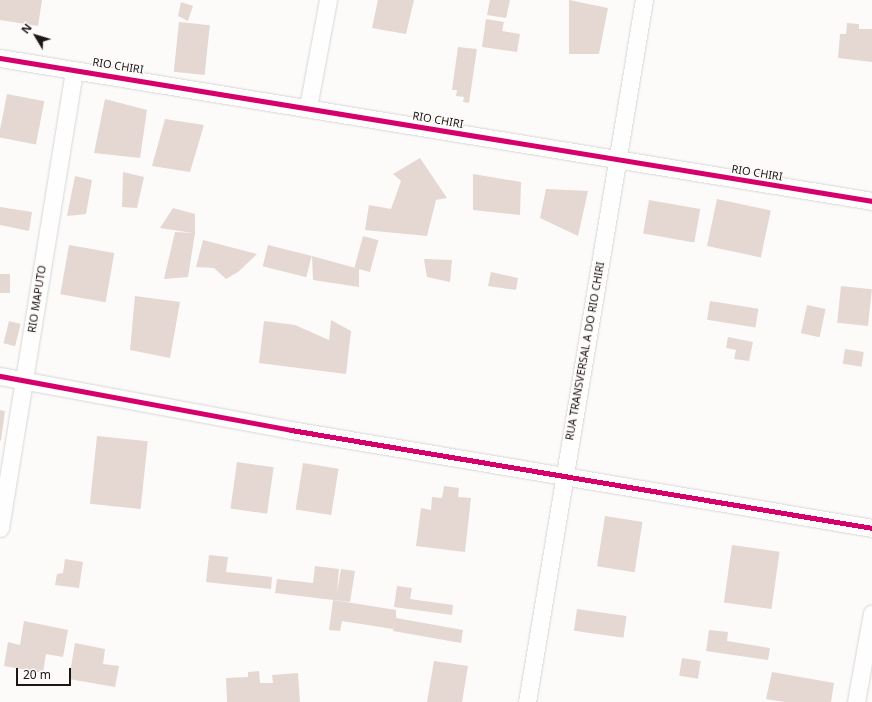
<!DOCTYPE html>
<style>
body{margin:0}
#map{position:relative;width:872px;height:702px;overflow:hidden;background:#fcfbfa;font-family:"Noto Sans",sans-serif}
div>[style]{position:absolute}
.building>*{inset:0;background:#e5d7d2;transform-origin:0 0}
.roads{filter:drop-shadow(0 0 1px #d9d6d5) drop-shadow(0 0 1px #d9d6d5)}
.minor>*{height:17px;margin:-8.5px;padding:0 8.5px;transform-origin:8.5px;border-radius:8.5px;background:#fffefe}
.cycleway>*{height:5px;margin:-2.5px;padding:0 2.5px;transform-origin:2.5px;border-radius:2.5px;background:#d6006c}
span{translate:-50% -50%;white-space:nowrap;text-align:center;line-height:1.15;-webkit-text-stroke:3px #fdfaf9;paint-order:stroke}
.street-label{font-size:11px;color:#1c1715}
.north{position:absolute;left:16px;top:16px;width:40px;height:40px;-webkit-text-stroke:3px #fdfaf9;paint-order:stroke;rotate:308deg;font-size:11px;font-weight:700;line-height:16px;text-align:center;color:#1c1715}
.north::after{content:'';display:block;margin:auto;width:14px;height:18px;background:#1c1715;clip-path:polygon(50% 0,100% 100%,50% 72%,0 100%)}
.scale{position:absolute;left:16px;top:668px;width:55px;height:18px;box-sizing:border-box;border:2px solid #1c1715;border-top:0;padding-left:5px;font-size:12px;line-height:14px;white-space:nowrap;color:#1c1715;-webkit-text-stroke:3px #fdfaf9;paint-order:stroke}
</style>
<div id="map">
<div class="building">
<div style="clip-path:polygon(0 0,42px 0,38px 26px,0 20px)"></div>
<div style="clip-path:polygon(378px 0,414px 0,406px 34px,372px 28px)"></div>
<div style="clip-path:polygon(490px 0,510px 0,506px 18px,487px 15px)"></div>
<div style="clip-path:polygon(569px 0,608px 8px,599px 54px,569px 54px)"></div>
<div style="clip-path:polygon(181px 2px,193px 6px,188px 21px,178px 16px)"></div>
<div style="clip-path:polygon(486px 19px,504px 22px,502px 31px,520px 34px,517px 52px,482px 47px)"></div>
<div style="left:179px;top:22px;width:31px;height:50px;rotate:6deg"></div>
<div style="clip-path:polygon(847px 23px,859px 24px,859px 29px,872px 29px,872px 62px,838px 58px,840px 34px,846px 34px)"></div>
<div style="clip-path:polygon(458px 47px,477px 49px,469px 103px,463px 102px,464px 97px,456px 96px,457px 90px,452px 90px)"></div>
<div style="left:7px;top:94px;width:38px;height:44px;rotate:11deg"></div>
<div style="clip-path:polygon(105px 99px,147px 110px,140px 158px,94px 153px)"></div>
<div style="clip-path:polygon(165px 119px,204px 125px,190px 172px,152px 166px)"></div>
<div style="clip-path:polygon(420px 158px,447px 198px,436px 200px,427px 236px,365px 230px,369px 205px,391px 209px,401px 181px,393px 174px)"></div>
<div style="clip-path:polygon(123px 172px,144px 177px,137px 208px,122px 207px)"></div>
<div style="clip-path:polygon(473px 174px,521px 182px,520px 215px,473px 210px)"></div>
<div style="clip-path:polygon(75px 176px,92px 180px,86px 214px,67px 216px)"></div>
<div style="clip-path:polygon(546px 189px,588px 191px,578px 236px,540px 218px)"></div>
<div style="left:717px;top:199px;width:55px;height:48px;rotate:12deg"></div>
<div style="left:649px;top:200px;width:52px;height:34px;rotate:10deg"></div>
<div style="clip-path:polygon(0 207px,32px 212px,29px 231px,0 225px)"></div>
<div style="clip-path:polygon(173px 208px,195px 214px,195px 233px,188px 277px,164px 279px,175px 232px,193px 233px,160px 228px)"></div>
<div style="left:363px;top:236px;width:16px;height:33px;rotate:15deg"></div>
<div style="clip-path:polygon(203px 240px,257px 254px,238px 272px,226px 279px,214px 268px,196px 267px)"></div>
<div style="left:69px;top:245px;width:46px;height:50px;rotate:10deg"></div>
<div style="left:268px;top:245px;width:45px;height:22px;rotate:14deg"></div>
<div style="clip-path:polygon(312px 256px,359px 269px,359px 287px,313px 280px)"></div>
<div style="clip-path:polygon(424px 259px,452px 260px,450px 282px,427px 277px)"></div>
<div style="clip-path:polygon(491px 272px,518px 278px,516px 290px,488px 286px)"></div>
<div style="left:0;top:274px;width:10px;height:19px"></div>
<div style="left:841px;top:286px;width:31px;height:37px;rotate:6deg"></div>
<div style="clip-path:polygon(135px 296px,180px 302px,170px 358px,130px 350px)"></div>
<div style="left:710px;top:301px;width:49px;height:19px;rotate:9deg"></div>
<div style="left:807px;top:305px;width:19px;height:29px;rotate:12deg"></div>
<div style="clip-path:polygon(331px 320px,351px 331px,346px 374px,259px 363px,264px 321px,295px 325px,329px 340px)"></div>
<div style="left:9px;top:321px;width:12px;height:23px;rotate:14deg"></div>
<div style="clip-path:polygon(728px 337px,753px 342px,749px 361px,734px 359px,736px 350px,726px 348px)"></div>
<div style="left:845px;top:349px;width:19px;height:15px;rotate:9deg"></div>
<div style="clip-path:polygon(0 410px,5px 411px,1px 441px,0 440px)"></div>
<div style="left:97px;top:436px;width:51px;height:68px;rotate:6deg"></div>
<div style="left:237px;top:462px;width:37px;height:47px;rotate:8deg"></div>
<div style="left:303px;top:463px;width:36px;height:47px;rotate:9deg"></div>
<div style="clip-path:polygon(444px 486px,459px 488px,458px 497px,471px 498px,465px 552px,416px 546px,421px 508px,431px 510px,432px 497px,442px 498px)"></div>
<div style="left:605px;top:516px;width:38px;height:51px;rotate:9deg"></div>
<div style="left:732px;top:545px;width:48px;height:58px;rotate:8deg"></div>
<div style="clip-path:polygon(209px 555px,228px 557px,226px 572px,272px 577px,271px 589px,206px 582px)"></div>
<div style="clip-path:polygon(65px 559px,83px 562px,79px 588px,55px 585px,57px 574px,63px 573px)"></div>
<div style="clip-path:polygon(315px 566px,339px 569px,337px 593px,341px 569px,355px 571px,350px 602px,275px 593px,277px 579px,313px 583px)"></div>
<div style="clip-path:polygon(397px 586px,412px 588px,410px 599px,453px 605px,452px 615px,394px 607px)"></div>
<div style="clip-path:polygon(333px 600px,396px 610px,396px 618px,463px 630px,461px 643px,393px 631px,395px 621px,393px 629px,342px 621px,340px 631px,329px 630px)"></div>
<div style="left:577px;top:609px;width:50px;height:22px;rotate:8deg"></div>
<div style="clip-path:polygon(24px 621px,68px 630px,63px 657px,46px 654px,43px 673px,4px 666px,8px 642px,20px 645px)"></div>
<div style="clip-path:polygon(709px 630px,728px 632px,727px 641px,770px 648px,768px 660px,706px 651px)"></div>
<div style="clip-path:polygon(75px 643px,105px 649px,103px 664px,119px 666px,115px 687px,69px 679px)"></div>
<div style="left:682px;top:658px;width:19px;height:18px;rotate:9deg"></div>
<div style="clip-path:polygon(434px 661px,468px 666px,462px 702px,427px 702px)"></div>
<div style="clip-path:polygon(259px 671px,260px 683px,273px 683px,272px 675px,298px 673px,300px 702px,227px 702px,226px 678px,248px 677px,248px 672px)"></div>
<div style="clip-path:polygon(772px 672px,834px 683px,831px 702px,785px 702px,766px 699px)"></div>
</div>
<div class="roads">
<div class="minor">
<div style="left:0;top:58px;width:884px;rotate:9.31deg"></div>
<div style="left:308px;top:107px;width:109px;rotate:-79.4deg"></div>
<div style="left:0;top:376px;width:296px;rotate:10.5deg"></div>
<div style="left:291px;top:430px;width:589px;rotate:9.57deg"></div>
<div style="left:0;top:528px;width:464px;rotate:-80.8deg"></div>
<div style="left:527px;top:702px;width:712px;rotate:-80.54deg"></div>
<div style="left:856px;top:702px;width:90px;rotate:-79.8deg"></div>
</div>
</div>
<div class="cycleway">
<div style="left:0;top:58px;width:884px;rotate:9.31deg"></div>
<div style="left:0;top:376px;width:296px;rotate:10.5deg"></div>
<div style="left:291px;top:430px;width:589px;rotate:9.57deg"></div>
</div>
<div class="street-label">
<span style="left:118px;top:66px;rotate:9deg">RIO CHIRI</span>
<span style="left:438px;top:120px;rotate:10deg">RIO CHIRI</span>
<span style="left:757px;top:173px;rotate:9deg">RIO CHIRI</span>
<span style="left:37px;top:299px;rotate:-81deg">RIO MAPUTO</span>
<span style="left:585px;top:351px;rotate:-80deg">RUA TRANSVERSAL A DO RIO CHIRI</span>
</div>
<div class="north">N</div>
<div class="scale">20 m</div>
</div>
